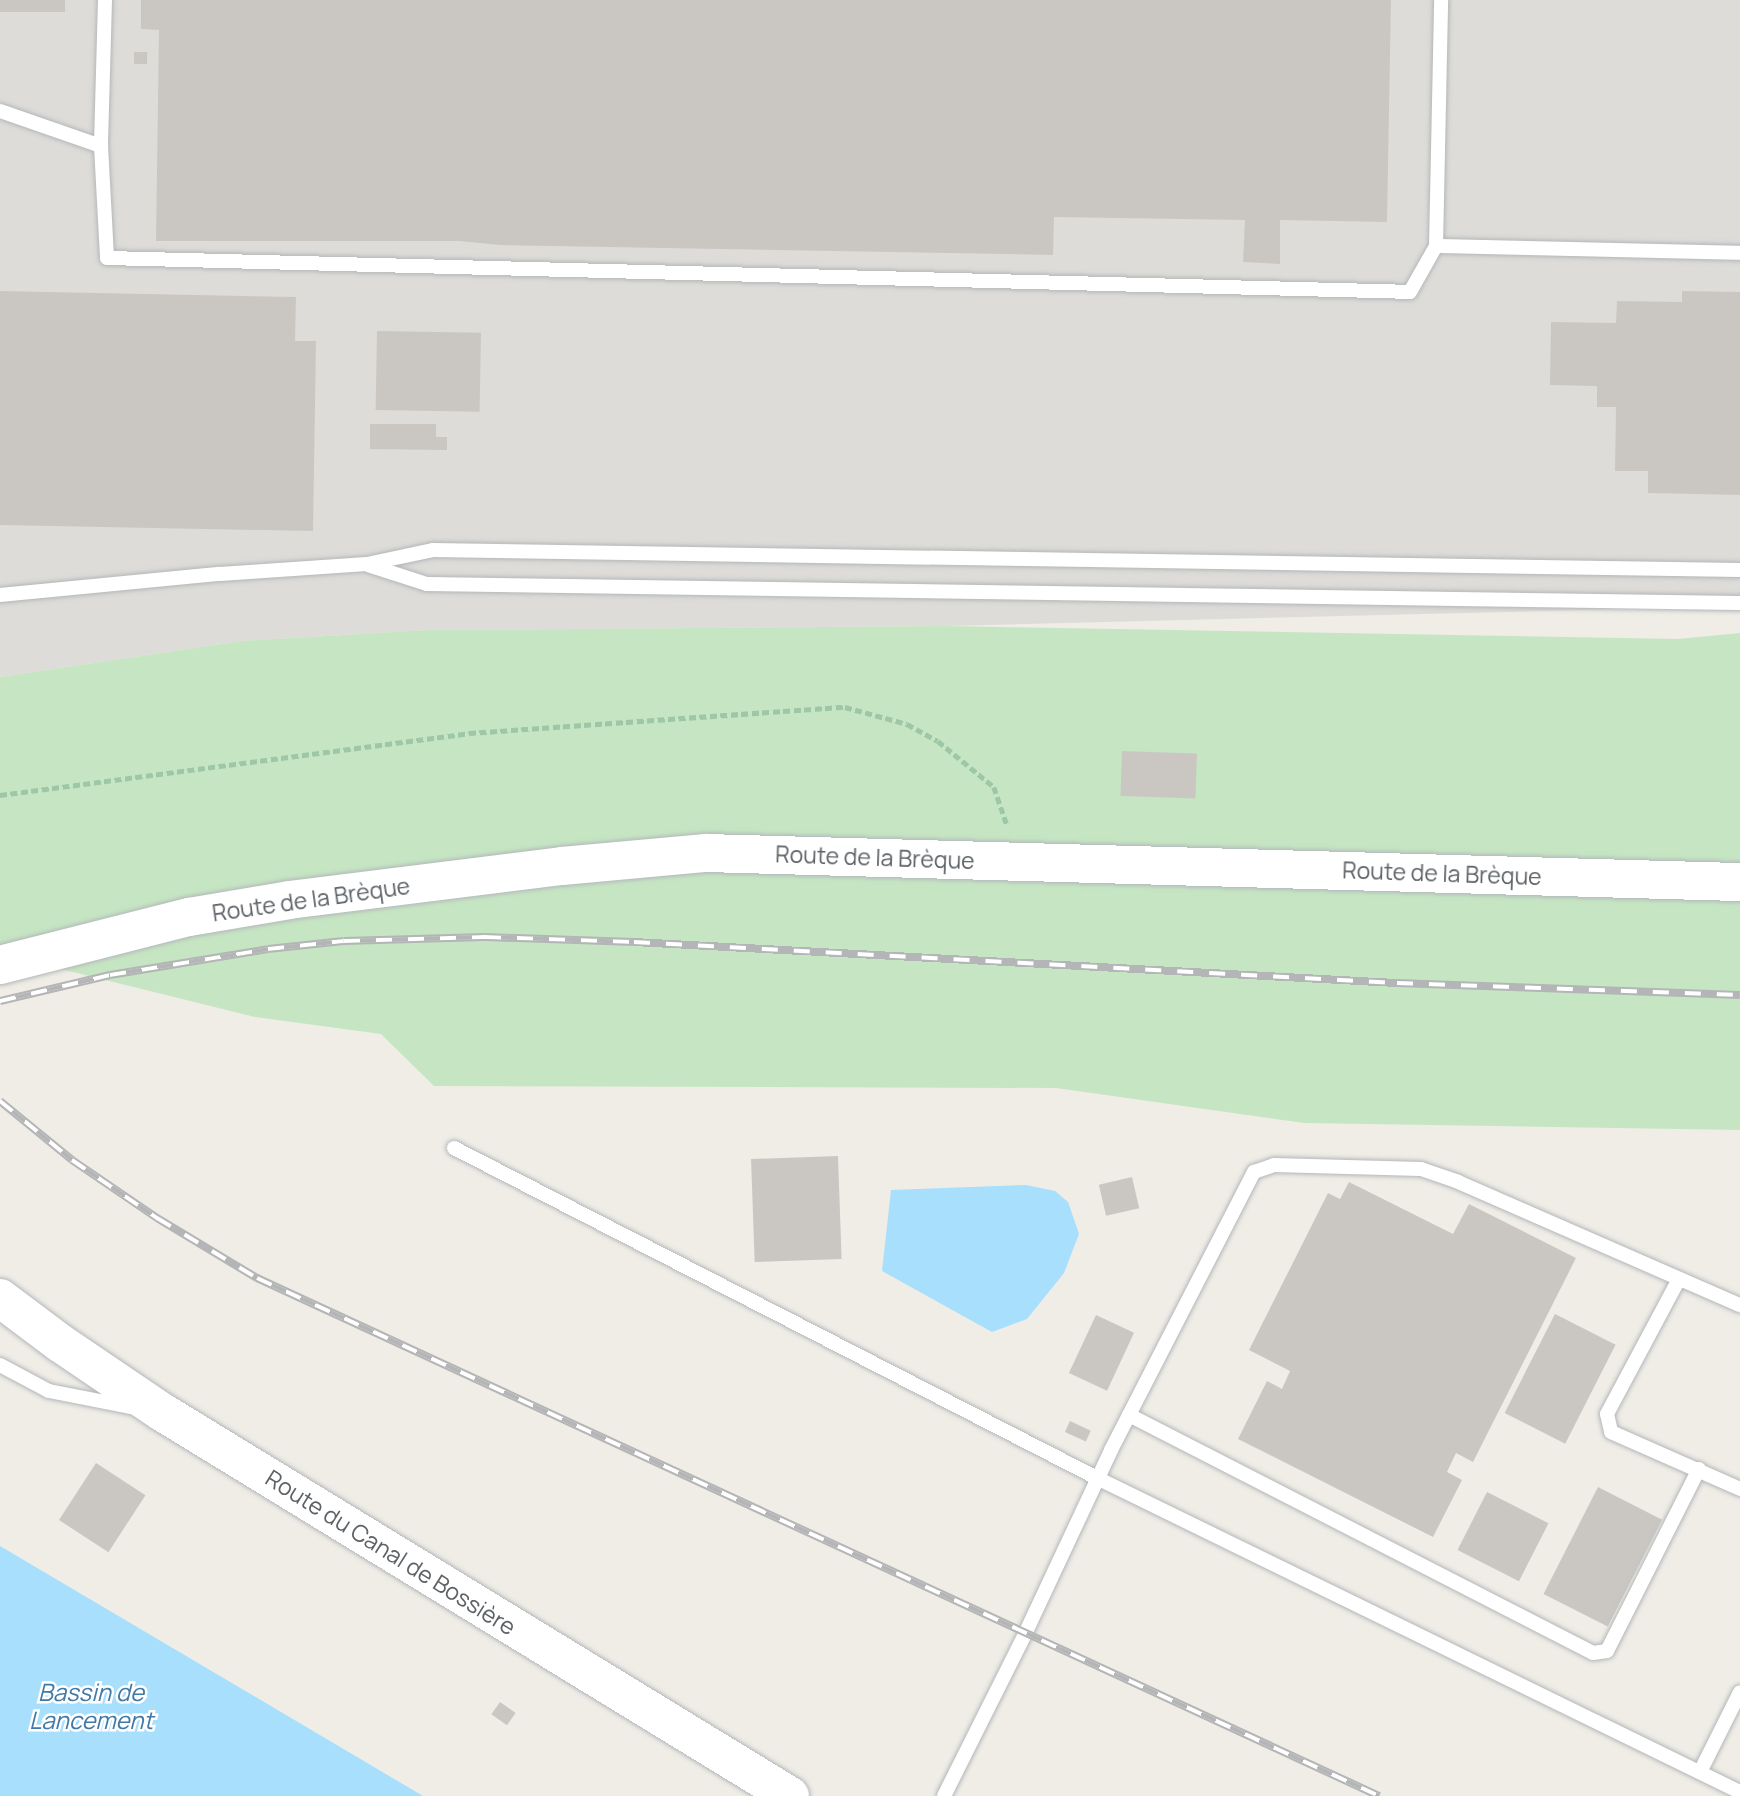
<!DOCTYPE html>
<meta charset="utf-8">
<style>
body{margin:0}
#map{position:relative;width:1740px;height:1796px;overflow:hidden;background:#efede6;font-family:Manrope,sans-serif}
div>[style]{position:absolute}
.industrial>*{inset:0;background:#dedcd8}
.green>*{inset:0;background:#c6e6c3}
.water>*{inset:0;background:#a8dffd}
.building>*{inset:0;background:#cac7c3;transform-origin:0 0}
.path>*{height:4.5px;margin-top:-2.25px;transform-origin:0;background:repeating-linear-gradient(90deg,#9dc7a6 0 7px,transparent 0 10.5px)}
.roads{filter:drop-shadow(0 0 2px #b3b7ba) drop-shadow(0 0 2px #b3b7ba)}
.lane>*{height:14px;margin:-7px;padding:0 7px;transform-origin:7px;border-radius:7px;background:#fff}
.secondary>*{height:38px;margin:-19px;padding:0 19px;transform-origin:19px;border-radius:19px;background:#fff}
.rail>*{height:8px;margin-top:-4px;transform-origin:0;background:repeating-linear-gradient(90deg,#fff 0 16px,#b4b5b6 0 32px);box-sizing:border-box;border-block:2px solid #b4b5b6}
span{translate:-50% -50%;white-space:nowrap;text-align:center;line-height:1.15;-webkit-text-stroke:5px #fff;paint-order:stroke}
.street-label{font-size:23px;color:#5d6266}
.water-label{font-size:24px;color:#417aa7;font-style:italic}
</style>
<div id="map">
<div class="industrial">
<div style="clip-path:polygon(0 0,1740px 0,1740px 606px,945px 626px,428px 630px,241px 641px,0 677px)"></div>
</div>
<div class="green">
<div style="clip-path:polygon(945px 626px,1678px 639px,1740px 633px,1740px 1130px,1304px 1123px,1056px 1088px,434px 1086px,381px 1034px,255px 1017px,0 954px,0 677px,241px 641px,428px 630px)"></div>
</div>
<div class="water">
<div style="clip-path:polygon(1026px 1185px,1055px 1191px,1068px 1202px,1079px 1234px,1064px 1273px,1027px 1319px,992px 1332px,882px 1271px,891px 1190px)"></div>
<div style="clip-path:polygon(0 1546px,423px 1796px,0 1796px)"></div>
</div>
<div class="building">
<div style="left:0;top:0;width:65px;height:12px"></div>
<div style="clip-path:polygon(141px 0,1391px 0,1387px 222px,1280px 220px,1280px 264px,1243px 262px,1245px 220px,1054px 217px,1053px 255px,500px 245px,460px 241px,156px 241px,159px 30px,141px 29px)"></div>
<div style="left:134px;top:52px;width:13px;height:12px"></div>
<div style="clip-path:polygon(0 291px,296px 297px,295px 341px,316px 341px,313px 531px,0 525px)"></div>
<div style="clip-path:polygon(1682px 291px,1740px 292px,1740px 495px,1648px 493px,1648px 471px,1615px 471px,1616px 407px,1597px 407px,1597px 386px,1550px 385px,1551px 322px,1616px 323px,1617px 301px,1682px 302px)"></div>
<div style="left:377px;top:331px;width:104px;height:79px;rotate:1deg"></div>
<div style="clip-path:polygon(370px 424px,436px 424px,436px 437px,447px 437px,447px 450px,370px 449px)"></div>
<div style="left:1122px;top:751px;width:75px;height:45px;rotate:2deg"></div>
<div style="left:838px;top:1156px;width:103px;height:87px;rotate:88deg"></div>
<div style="left:1132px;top:1177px;width:32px;height:34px;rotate:77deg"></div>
<div style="clip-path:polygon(1349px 1182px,1453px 1234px,1469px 1204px,1576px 1258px,1473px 1462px,1456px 1453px,1447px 1472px,1462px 1480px,1433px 1537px,1238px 1439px,1267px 1381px,1282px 1389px,1290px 1371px,1249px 1350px,1328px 1193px,1340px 1199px)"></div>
<div style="left:1555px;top:1314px;width:68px;height:111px;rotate:27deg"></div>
<div style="left:1096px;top:1315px;width:42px;height:64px;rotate:25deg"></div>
<div style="left:1070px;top:1421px;width:23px;height:12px;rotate:25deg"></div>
<div style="left:96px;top:1463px;width:59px;height:68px;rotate:33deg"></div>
<div style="left:1598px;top:1487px;width:72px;height:120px;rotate:27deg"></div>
<div style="left:1487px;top:1492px;width:69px;height:65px;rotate:27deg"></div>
<div style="left:500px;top:1702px;width:19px;height:15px;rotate:35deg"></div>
</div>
<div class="path">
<div style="left:0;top:795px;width:473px;rotate:-7.5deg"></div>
<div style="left:469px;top:733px;width:377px;rotate:-4deg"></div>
<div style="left:845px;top:707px;width:64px;rotate:15.3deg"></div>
<div style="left:907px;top:724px;width:35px;rotate:29deg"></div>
<div style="left:938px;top:741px;width:72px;rotate:39.4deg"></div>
<div style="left:994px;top:787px;width:39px;rotate:71deg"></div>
</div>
<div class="roads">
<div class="lane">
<div style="left:105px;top:0;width:146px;rotate:91.6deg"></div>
<div style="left:101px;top:146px;width:112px;rotate:86.9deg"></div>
<div style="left:107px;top:258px;width:1303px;rotate:1.49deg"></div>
<div style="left:1410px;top:292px;width:53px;rotate:-60.5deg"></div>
<div style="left:1436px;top:246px;width:246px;rotate:-88.8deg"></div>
<div style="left:0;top:111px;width:107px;rotate:19.1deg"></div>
<div style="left:1436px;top:246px;width:304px;rotate:1.3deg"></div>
<div style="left:368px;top:565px;width:62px;rotate:17.9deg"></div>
<div style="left:427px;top:584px;width:1313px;rotate:0.83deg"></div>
<div style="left:0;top:595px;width:221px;rotate:-5.5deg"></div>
<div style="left:220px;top:574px;width:147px;rotate:-3.9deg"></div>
<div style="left:367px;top:564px;width:67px;rotate:-12deg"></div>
<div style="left:433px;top:550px;width:1307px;rotate:0.88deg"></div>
<div style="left:454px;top:1148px;width:723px;rotate:27.17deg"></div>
<div style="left:1097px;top:1478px;width:716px;rotate:26.03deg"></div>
<div style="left:1679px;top:1279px;width:153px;rotate:118.1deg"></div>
<div style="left:1607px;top:1414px;width:18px;rotate:77deg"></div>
<div style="left:1611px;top:1432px;width:141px;rotate:23.8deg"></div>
<div style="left:0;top:1365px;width:55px;rotate:28deg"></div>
<div style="left:49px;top:1391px;width:89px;rotate:11.1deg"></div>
<div style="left:1129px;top:1415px;width:521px;rotate:27.15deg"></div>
<div style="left:1593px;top:1653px;width:14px;rotate:-8deg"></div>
<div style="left:1607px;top:1651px;width:204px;rotate:-63.2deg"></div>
<div style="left:1700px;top:1772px;width:89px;rotate:-63.4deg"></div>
<div style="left:944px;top:1796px;width:181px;rotate:-63.4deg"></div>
<div style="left:1025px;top:1634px;width:203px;rotate:-64.9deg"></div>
<div style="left:1111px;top:1450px;width:313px;rotate:-62.8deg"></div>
<div style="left:1254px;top:1172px;width:21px;rotate:-19deg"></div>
<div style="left:1274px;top:1165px;width:147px;rotate:1.6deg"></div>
<div style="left:1421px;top:1169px;width:39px;rotate:19deg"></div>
<div style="left:1458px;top:1182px;width:308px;rotate:23.6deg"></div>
</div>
<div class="secondary">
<div style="left:0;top:965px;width:195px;rotate:-14.3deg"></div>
<div style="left:189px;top:917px;width:101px;rotate:-9.6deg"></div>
<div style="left:289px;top:900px;width:275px;rotate:-7.1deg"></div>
<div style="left:562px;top:866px;width:145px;rotate:-5.2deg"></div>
<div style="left:706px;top:853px;width:1034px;rotate:1.61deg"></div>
<div style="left:0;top:1298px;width:75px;rotate:36.9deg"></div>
<div style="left:60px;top:1343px;width:123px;rotate:34.1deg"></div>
<div style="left:162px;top:1412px;width:736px;rotate:31.44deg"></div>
</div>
</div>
<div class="rail">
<div style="left:0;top:1001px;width:113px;rotate:-13.3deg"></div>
<div style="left:110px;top:975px;width:160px;rotate:-9.3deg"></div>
<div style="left:268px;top:949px;width:76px;rotate:-6deg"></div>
<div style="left:344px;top:941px;width:141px;rotate:-1.6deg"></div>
<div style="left:485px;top:937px;width:149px;rotate:1.9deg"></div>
<div style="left:634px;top:942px;width:764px;rotate:3.08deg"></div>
<div style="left:1397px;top:983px;width:343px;rotate:2deg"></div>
<div style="left:0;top:1101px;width:93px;rotate:39.3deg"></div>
<div style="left:72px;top:1160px;width:103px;rotate:34.3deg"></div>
<div style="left:157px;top:1218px;width:117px;rotate:31deg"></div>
<div style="left:257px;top:1278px;width:1236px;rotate:24.78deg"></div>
</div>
<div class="street-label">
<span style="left:875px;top:857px;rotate:2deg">Route de la Brèque</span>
<span style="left:1442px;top:873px;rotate:2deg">Route de la Brèque</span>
<span style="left:311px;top:899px;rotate:-8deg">Route de la Brèque</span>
<span style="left:391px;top:1552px;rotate:32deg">Route du Canal de Bossière</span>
</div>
<div class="water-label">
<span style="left:91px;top:1706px">Bassin de<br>Lancement</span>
</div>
</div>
